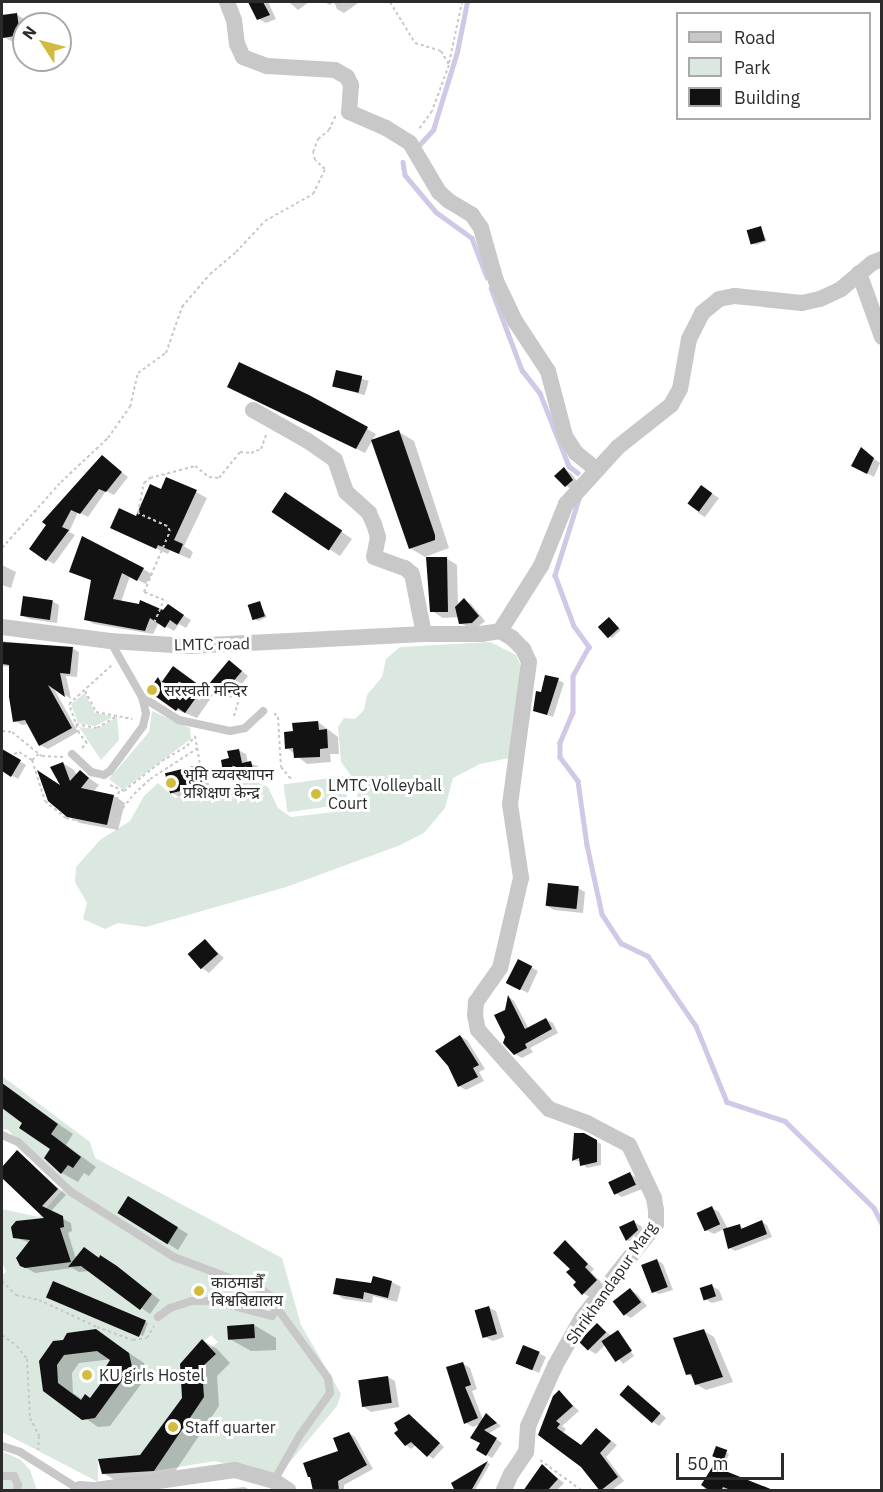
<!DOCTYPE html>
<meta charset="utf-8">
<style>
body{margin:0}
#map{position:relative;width:883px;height:1492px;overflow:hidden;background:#fff;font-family:"IBM Plex Sans","Noto Sans Devanagari",sans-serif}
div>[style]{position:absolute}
.green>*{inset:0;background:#dae8df;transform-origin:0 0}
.shadow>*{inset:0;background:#0003;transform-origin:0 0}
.stream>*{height:4.5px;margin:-2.25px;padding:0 2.25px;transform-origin:2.25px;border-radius:2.25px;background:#d1c7e6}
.building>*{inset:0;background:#121212;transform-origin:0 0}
.path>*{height:2px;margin-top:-1px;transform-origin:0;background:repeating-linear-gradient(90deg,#c8c8c8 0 3px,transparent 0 6px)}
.service>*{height:8px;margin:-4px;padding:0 4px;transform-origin:4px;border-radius:4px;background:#c8c8c8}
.minor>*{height:16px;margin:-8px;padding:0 8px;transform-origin:8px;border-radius:8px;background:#c8c8c8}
.dots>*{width:16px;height:16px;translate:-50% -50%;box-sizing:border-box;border:3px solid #fff;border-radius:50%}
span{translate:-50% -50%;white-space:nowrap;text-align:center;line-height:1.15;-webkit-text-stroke:6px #fff;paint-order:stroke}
.street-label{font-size:16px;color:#2b2b2b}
.poi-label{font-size:16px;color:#2b2b2b}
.left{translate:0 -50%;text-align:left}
.frame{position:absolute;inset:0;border:3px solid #2b2b2b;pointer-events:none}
.legend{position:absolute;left:676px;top:12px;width:195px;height:108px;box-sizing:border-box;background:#fff;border:2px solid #aaa;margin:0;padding:8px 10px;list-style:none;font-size:18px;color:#2b2b2b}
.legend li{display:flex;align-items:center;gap:12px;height:30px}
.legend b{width:30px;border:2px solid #aaa}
.north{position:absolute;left:12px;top:12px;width:60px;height:60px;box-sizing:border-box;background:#fff;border:2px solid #aaa;border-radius:50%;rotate:306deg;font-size:16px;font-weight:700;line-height:24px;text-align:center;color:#2b2b2b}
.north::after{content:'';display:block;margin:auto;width:21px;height:27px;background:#d3bc3d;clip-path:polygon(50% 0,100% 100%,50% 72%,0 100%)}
.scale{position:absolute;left:676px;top:1453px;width:108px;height:27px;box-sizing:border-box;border:3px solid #2b2b2b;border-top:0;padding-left:8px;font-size:18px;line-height:21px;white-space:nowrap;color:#2b2b2b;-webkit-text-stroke:4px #fff;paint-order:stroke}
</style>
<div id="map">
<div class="green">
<div style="clip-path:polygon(490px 642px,516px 655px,521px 666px,513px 757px,480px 764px,453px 778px,445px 808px,424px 833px,398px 846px,286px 887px,146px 927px,118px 923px,105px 929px,83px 919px,87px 903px,75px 882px,76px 867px,100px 840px,130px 821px,144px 796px,158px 783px,175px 798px,204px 789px,221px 792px,236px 784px,255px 781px,268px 787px,278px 808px,291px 817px,343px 811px,356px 799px,360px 788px,341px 762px,338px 727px,344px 718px,355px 719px,364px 710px,367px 695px,382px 677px,386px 659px,400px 647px)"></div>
<div style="clip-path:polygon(85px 693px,95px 713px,111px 716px,111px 718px,95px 726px,78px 723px,71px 704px)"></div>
<div style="clip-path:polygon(152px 711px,190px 728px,191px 739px,123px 790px,109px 779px,149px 732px)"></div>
<div style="clip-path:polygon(117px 717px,119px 740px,101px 760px,79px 727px,97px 729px)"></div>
<div style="left:344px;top:776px;width:28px;height:61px;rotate:82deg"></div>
<div style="clip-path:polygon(2px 1076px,90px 1142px,95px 1158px,282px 1258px,301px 1325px,341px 1394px,337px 1406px,278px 1476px,215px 1461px,154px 1471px,204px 1397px,202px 1367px,216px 1354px,211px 1348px,218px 1342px,211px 1335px,204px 1341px,202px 1339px,180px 1364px,182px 1398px,140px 1455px,98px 1459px,98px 1482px,2px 1432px,2px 1276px,6px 1271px,2px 1262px,2px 1209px,39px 1217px,64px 1188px,7px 1129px,2px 1130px)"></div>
<div style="clip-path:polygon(2px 1451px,21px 1460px,30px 1470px,37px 1490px,2px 1490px)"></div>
</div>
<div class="shadow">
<div style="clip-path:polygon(254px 2px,268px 2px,276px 19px,266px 23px,259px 19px,251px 3px)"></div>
<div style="clip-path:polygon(289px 2px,309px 2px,298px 10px)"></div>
<div style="clip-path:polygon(324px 2px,357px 2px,358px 3px,344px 13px,337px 9px,334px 2px,330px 5px)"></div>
<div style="clip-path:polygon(16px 14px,24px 19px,24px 39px,11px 41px,4px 37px,2px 17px)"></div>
<div style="clip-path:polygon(761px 228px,767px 241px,756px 245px,753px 243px)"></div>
<div style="left:338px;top:372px;width:32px;height:15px;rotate:16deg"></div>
<div style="clip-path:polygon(238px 391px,308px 396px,376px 434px,365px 453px)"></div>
<div style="clip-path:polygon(399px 432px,414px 441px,449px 548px,425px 557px,410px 548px)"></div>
<div style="clip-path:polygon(861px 449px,880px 463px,874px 477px,853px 465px)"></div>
<div style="clip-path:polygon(102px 457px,128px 477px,114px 495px,106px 491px,88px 517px,78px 512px,69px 532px,75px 535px,54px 564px,47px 560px,48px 525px,45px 522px)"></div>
<div style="clip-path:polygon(564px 469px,571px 473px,579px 484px,573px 490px,566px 486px)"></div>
<div style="clip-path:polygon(161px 491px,196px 492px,207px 498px,184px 546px,193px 552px,190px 559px,170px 550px,168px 554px,123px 533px)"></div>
<div style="clip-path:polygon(708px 491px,719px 498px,705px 517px,698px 513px)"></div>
<div style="clip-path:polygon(296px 500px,352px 539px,340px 556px,329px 549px)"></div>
<div style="clip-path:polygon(446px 558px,457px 565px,458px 606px,464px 600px,471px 604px,485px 621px,479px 626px,468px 627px,460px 623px,459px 617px,443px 618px,432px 611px)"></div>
<div style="clip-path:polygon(2px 565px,16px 572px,11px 588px,2px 585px)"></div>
<div style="clip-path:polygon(143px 569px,152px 574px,146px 584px,130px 576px,121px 602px,164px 612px,176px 611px,191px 620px,186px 628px,179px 624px,174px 631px,159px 622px,153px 634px,94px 624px,86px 619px,92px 581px,71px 572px)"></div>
<div style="clip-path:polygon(52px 601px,59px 605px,57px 623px,29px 619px,22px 615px)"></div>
<div style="clip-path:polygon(259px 602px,267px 617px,258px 621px,255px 619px)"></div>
<div style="clip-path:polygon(612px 621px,621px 630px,612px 638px,609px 636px)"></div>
<div style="clip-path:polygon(2px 641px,72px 648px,79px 652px,77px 677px,66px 676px,71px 699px,53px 687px,78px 732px,48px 749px,40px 745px,29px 724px,22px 725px,15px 721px,11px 667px,2px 666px)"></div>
<div style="clip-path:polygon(236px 666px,248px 676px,231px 698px,224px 694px)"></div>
<div style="clip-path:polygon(174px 668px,213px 695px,197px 718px,177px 710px,150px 690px,159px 679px,164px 682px)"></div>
<div style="clip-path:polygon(558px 680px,564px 683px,553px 717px,535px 711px)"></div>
<div style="clip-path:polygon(318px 722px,338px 737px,339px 754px,330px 754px,331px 762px,307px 764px,287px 748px,294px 732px)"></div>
<div style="clip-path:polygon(238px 750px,246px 754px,248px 763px,258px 766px,260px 777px,238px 782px,230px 778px,224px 771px)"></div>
<div style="clip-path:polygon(2px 751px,26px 765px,18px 779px,2px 770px)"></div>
<div style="clip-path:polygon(63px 763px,74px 770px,77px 776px,80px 772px,99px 785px,93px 792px,114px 796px,125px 803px,118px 830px,80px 823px,68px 816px)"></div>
<div style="clip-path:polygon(197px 766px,205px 771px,210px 788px,179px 797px,172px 793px)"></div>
<div style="clip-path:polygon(578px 888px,585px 892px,583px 913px,554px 910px,547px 906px)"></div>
<div style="clip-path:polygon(205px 941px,224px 958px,209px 973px,202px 968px)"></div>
<div style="clip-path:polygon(531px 967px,538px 971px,528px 993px,516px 987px)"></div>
<div style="clip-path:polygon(509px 997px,514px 1001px,529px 1029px,546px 1019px,553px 1023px,558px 1033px,530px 1048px,533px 1052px,522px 1058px,515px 1054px,507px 1011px)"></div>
<div style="clip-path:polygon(460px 1036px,467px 1040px,485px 1069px,479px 1072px,484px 1081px,466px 1090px,459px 1086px)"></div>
<div style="clip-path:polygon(4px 1087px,73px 1134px,66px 1145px,96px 1167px,89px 1176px,84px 1173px,78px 1182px,62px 1173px,52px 1149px,2px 1097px)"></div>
<div style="clip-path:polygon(584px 1135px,601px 1144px,601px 1165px,587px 1168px,581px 1162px,573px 1160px)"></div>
<div style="clip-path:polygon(17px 1152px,66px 1195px,50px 1212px,71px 1223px,72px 1231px,68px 1233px,76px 1259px,84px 1249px,127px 1274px,160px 1300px,150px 1314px,90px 1271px,79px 1272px,72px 1268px,35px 1273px,21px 1265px,30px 1243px,14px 1237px,48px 1219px,2px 1176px,2px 1169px)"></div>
<div style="clip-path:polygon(630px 1174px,637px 1178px,642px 1189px,622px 1197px,615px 1193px)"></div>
<div style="clip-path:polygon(139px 1204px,188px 1234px,178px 1250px,167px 1243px)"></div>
<div style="clip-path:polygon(712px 1208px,719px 1212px,728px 1229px,740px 1226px,745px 1229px,762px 1222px,767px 1225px,772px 1237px,735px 1251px,730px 1248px,724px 1229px,714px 1234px,706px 1230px)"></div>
<div style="clip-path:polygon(634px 1222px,641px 1226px,645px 1234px,634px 1244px,627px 1240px)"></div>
<div style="clip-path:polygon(565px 1242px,594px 1269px,591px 1272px,603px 1284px,590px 1297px,583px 1293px,572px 1269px)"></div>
<div style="clip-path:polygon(657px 1260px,663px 1264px,673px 1290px,659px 1294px,653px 1291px)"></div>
<div style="clip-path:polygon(392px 1282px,401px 1287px,397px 1302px,373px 1296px,372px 1303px,344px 1299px,335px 1293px)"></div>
<div style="clip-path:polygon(712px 1286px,719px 1290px,723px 1300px,712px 1303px,705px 1299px)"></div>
<div style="clip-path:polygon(630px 1290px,637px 1294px,647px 1306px,631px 1318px,624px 1314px)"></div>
<div style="clip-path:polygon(50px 1299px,145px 1322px,148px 1323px,143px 1336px)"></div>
<div style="clip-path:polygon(488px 1307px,496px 1311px,504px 1337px,493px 1341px,485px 1337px)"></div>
<div style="clip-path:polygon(254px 1325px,276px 1338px,276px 1350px,251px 1351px,228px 1338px)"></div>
<div style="clip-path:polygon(597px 1325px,612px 1336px,618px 1332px,622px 1334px,619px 1334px,634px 1356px,623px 1364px,606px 1344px,596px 1354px,589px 1350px)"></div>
<div style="clip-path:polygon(evenodd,95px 1330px,144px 1363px,147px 1376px,110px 1426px,98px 1427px,44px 1390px,64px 1341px,95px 1330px,113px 1359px,112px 1371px,91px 1399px,83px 1400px,73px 1393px,72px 1373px,79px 1363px,113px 1359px)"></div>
<div style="clip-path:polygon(704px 1331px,714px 1337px,733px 1382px,706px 1390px,696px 1384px,694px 1378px,688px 1374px)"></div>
<div style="clip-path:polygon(202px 1340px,217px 1349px,230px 1363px,217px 1376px,219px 1406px,170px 1479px,118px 1482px,103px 1473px,141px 1457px,184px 1398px)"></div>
<div style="clip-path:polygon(539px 1353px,546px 1357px,539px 1373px,517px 1363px)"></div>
<div style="clip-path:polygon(462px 1363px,470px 1368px,477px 1389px,472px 1391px,483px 1420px,487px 1415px,501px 1426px,488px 1434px,502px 1443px,492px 1458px,478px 1450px,482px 1443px,482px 1423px,473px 1427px,466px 1423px)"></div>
<div style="clip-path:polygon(388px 1377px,395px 1381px,399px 1407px,371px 1412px,364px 1407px)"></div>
<div style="clip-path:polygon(628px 1387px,666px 1418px,659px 1426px,652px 1421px)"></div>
<div style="clip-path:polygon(559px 1392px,579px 1411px,562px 1426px,566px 1429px,563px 1433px,582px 1447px,597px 1430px,617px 1445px,606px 1457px,624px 1481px,612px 1490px,601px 1490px,582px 1466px,540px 1435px)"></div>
<div style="clip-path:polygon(409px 1415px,444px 1447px,433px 1459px,416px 1445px,411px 1449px,406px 1445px)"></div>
<div style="clip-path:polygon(349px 1433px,355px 1437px,373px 1469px,344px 1485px,344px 1490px,314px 1490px,312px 1478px,309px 1476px,340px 1452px)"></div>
<div style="clip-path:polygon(726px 1452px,729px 1454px,726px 1461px,716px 1457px)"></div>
<div style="clip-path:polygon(488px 1463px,490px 1464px,475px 1490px,457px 1490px,453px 1483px)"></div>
<div style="clip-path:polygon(542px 1466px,564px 1483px,557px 1490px,525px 1490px)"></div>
<div style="clip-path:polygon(704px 1485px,768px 1490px,703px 1490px,706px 1486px)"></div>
<div style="clip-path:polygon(244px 1487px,250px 1490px,217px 1490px)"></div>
</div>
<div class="stream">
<div style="left:419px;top:145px;width:21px;rotate:-47deg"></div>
<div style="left:433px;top:130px;width:82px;rotate:-72.9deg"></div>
<div style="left:457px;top:52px;width:51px;rotate:-78.7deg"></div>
<div style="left:403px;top:162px;width:13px;rotate:81deg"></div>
<div style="left:405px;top:175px;width:48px;rotate:50deg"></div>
<div style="left:436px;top:212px;width:44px;rotate:35.8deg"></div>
<div style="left:472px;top:238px;width:42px;rotate:69deg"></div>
<div style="left:491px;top:288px;width:88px;rotate:69.3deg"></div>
<div style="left:522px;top:370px;width:29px;rotate:52deg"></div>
<div style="left:540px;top:393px;width:79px;rotate:68.3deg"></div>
<div style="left:569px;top:466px;width:11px;rotate:38deg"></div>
<div style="left:579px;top:499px;width:80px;rotate:107.5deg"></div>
<div style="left:555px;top:575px;width:54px;rotate:69.6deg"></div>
<div style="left:574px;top:626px;width:26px;rotate:54deg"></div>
<div style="left:589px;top:647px;width:33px;rotate:119deg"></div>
<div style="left:573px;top:676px;width:36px;rotate:90deg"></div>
<div style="left:573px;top:712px;width:34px;rotate:113deg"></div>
<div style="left:560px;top:743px;width:14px;rotate:90deg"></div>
<div style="left:560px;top:757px;width:30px;rotate:53deg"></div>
<div style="left:578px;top:781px;width:65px;rotate:82deg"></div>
<div style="left:587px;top:845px;width:71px;rotate:77.7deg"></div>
<div style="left:602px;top:914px;width:35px;rotate:57deg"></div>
<div style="left:621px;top:943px;width:30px;rotate:26deg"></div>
<div style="left:648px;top:956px;width:85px;rotate:55.6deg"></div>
<div style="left:696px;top:1026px;width:82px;rotate:67.8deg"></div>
<div style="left:727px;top:1102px;width:61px;rotate:18.1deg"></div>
<div style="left:785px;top:1121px;width:124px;rotate:44.3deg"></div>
<div style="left:874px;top:1208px;width:18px;rotate:63deg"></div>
</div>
<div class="building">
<div style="clip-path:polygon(248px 2px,263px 2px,270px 15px,257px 20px)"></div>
<div style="clip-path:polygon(17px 13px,20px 35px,3px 38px,2px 15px)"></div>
<div style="left:761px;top:226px;width:15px;height:15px;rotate:74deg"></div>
<div style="clip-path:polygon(239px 362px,309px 395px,368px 427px,356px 449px,227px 387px)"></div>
<div style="left:336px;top:370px;width:27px;height:17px;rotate:13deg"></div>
<div style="clip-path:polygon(399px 430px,435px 535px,435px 540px,409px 549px,371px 440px)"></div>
<div style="clip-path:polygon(861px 447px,874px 458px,867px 474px,851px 466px)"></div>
<div style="clip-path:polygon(102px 455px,122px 472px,106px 492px,99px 489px,80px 514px,71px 510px,62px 527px,69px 530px,46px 561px,29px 549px,46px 525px,42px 522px)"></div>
<div style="clip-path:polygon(564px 467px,573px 480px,565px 487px,554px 476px)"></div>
<div style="clip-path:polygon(166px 477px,197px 490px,174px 540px,183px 544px,179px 554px,158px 545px,156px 549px,110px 528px,119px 508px,136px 516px,150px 484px,161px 489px)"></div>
<div style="left:701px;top:485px;width:14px;height:23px;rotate:36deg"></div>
<div style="left:285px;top:492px;width:69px;height:24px;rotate:34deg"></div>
<div style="clip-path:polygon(82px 536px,144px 568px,137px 581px,122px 573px,113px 599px,139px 604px,140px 600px,163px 610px,168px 604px,184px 615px,177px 625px,170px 620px,165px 628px,150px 618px,145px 631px,84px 620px,91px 580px,69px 572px)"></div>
<div style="clip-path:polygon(426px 557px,447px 557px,448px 612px,430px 612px)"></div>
<div style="left:23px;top:596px;width:30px;height:20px;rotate:8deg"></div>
<div style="clip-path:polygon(464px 598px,479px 616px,472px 623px,459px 624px,455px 607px)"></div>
<div style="left:260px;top:601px;width:16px;height:13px;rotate:72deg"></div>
<div style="left:609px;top:617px;width:15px;height:15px;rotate:48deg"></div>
<div style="clip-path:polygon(2px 642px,73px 647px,70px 674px,60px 673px,65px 697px,48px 685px,72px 728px,39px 746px,25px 720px,13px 722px,9px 697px,9px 665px,2px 664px)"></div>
<div style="left:229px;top:660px;width:17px;height:31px;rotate:40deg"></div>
<div style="clip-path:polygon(173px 666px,203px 688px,185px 713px,178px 708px,176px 711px,148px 691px,158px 677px,161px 683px)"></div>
<div style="clip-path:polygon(545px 675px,559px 678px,547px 715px,533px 711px,536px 691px,541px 692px)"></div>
<div style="clip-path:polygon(318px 721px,319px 730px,327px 729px,328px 748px,320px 749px,320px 757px,294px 758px,293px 748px,285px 749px,284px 732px,293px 731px,292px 723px)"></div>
<div style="clip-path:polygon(2px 749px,21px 760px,11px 777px,2px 771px)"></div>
<div style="clip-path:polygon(239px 749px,242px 763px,251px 761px,254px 773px,229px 779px,227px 771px,223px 772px,221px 760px,229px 758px,227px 751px)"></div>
<div style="clip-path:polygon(63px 762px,70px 781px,80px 770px,89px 778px,81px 788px,114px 795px,107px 825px,67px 817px,48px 801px,37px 770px,60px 785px,50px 767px)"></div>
<div style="left:198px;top:765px;width:21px;height:34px;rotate:76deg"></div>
<div style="left:548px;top:883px;width:31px;height:23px;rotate:6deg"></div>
<div style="left:205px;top:939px;width:20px;height:23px;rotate:49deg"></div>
<div style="left:518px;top:959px;width:16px;height:27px;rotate:27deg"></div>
<div style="clip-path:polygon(508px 995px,525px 1029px,546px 1018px,552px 1029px,525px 1044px,527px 1048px,514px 1055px,503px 1043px,505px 1037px,494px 1015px,505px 1010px)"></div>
<div style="clip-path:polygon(460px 1035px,479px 1065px,473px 1068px,478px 1077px,458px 1087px,448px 1066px,435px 1051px)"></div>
<div style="clip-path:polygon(2px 1083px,58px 1124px,51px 1134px,81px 1157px,73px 1168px,68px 1165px,61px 1174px,44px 1158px,50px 1149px,19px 1128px,22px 1123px,2px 1108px)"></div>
<div style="clip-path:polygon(574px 1133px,584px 1133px,597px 1140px,597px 1162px,580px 1166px,579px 1158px,572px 1161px)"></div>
<div style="clip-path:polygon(17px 1150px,58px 1189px,42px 1206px,63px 1216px,64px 1227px,60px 1228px,71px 1262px,25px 1268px,20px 1266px,16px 1258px,30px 1240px,13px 1238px,11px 1227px,16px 1221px,44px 1218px,2px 1178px,2px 1167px)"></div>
<div style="left:630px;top:1172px;width:14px;height:24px;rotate:65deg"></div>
<div style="left:128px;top:1196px;width:59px;height:20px;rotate:32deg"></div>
<div style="left:712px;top:1206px;width:20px;height:17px;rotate:66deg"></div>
<div style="clip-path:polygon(634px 1220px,638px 1230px,626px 1241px,619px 1227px)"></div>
<div style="clip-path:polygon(762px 1220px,767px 1234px,728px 1249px,723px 1229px,740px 1224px,741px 1229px)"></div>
<div style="clip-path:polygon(565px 1240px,588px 1264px,585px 1267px,597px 1280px,582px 1295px,573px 1285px,576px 1282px,566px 1272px,570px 1269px,553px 1253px)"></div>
<div style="clip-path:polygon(84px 1247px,99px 1258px,100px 1255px,117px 1266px,152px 1294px,140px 1310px,81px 1266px,68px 1267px)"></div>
<div style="left:657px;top:1259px;width:30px;height:17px;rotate:69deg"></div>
<div style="clip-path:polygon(373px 1276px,392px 1281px,388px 1298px,364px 1292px,363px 1299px,333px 1294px,336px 1278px,371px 1283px)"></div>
<div style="left:53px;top:1281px;width:101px;height:18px;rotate:23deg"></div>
<div style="left:712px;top:1284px;width:13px;height:13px;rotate:72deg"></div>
<div style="left:630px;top:1288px;width:18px;height:22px;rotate:52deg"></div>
<div style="left:489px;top:1306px;width:29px;height:15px;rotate:74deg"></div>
<div style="left:597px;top:1323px;width:13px;height:26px;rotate:45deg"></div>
<div style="left:254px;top:1324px;width:14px;height:27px;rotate:86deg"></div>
<div style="clip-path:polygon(evenodd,96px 1329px,129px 1353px,132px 1367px,95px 1418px,82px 1420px,43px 1391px,39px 1361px,53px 1341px,63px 1340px,67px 1333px,96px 1329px,97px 1351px,110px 1360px,105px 1368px,110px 1371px,90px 1398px,85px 1394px,81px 1400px,58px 1383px,57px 1365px,64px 1355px,97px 1351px)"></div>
<div style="clip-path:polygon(704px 1329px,723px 1377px,695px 1385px,691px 1374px,686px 1375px,673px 1338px)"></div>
<div style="left:618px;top:1330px;width:25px;height:20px;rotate:56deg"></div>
<div style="clip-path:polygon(202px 1339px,216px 1354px,202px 1367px,204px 1397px,154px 1471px,102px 1474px,98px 1459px,140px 1455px,182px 1398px,180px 1364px)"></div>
<div style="left:523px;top:1345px;width:18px;height:20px;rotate:22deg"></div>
<div style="clip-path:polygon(463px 1362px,471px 1385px,465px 1387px,478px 1418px,464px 1424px,446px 1367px)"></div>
<div style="left:388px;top:1376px;width:27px;height:30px;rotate:82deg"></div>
<div style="left:628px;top:1385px;width:43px;height:13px;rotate:41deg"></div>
<div style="clip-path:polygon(559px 1390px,573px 1406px,556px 1421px,560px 1424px,557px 1428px,581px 1445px,596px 1428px,611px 1441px,600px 1453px,618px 1477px,600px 1491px,581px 1467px,538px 1435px,553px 1396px)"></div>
<div style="clip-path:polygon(486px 1413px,497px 1423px,484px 1430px,497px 1438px,486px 1456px,476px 1450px,480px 1443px,470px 1438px)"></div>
<div style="clip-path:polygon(409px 1414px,440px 1443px,427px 1457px,411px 1442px,405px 1446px,394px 1433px,398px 1430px,394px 1423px)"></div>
<div style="clip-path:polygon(349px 1432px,367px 1465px,338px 1481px,339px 1491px,313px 1491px,310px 1477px,308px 1477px,303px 1463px,338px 1451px,333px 1438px)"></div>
<div style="left:716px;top:1446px;width:12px;height:11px;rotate:20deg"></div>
<div style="clip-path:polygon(488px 1461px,471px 1491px,455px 1491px,451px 1483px)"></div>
<div style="clip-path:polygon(542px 1464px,558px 1479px,547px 1491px,523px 1491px)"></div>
<div style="clip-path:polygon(713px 1466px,773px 1490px,773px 1491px,733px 1491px,723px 1487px,721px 1491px,710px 1491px,701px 1485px)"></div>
</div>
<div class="path">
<div style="left:390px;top:2px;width:48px;rotate:58.6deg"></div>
<div style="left:415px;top:43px;width:27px;rotate:17deg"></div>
<div style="left:441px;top:51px;width:16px;rotate:60deg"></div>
<div style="left:449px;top:65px;width:49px;rotate:110.3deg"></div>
<div style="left:432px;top:111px;width:22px;rotate:126deg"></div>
<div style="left:449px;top:63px;width:62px;rotate:-78deg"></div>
<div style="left:2px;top:548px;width:89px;rotate:-48.2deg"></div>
<div style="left:61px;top:482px;width:64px;rotate:-43.1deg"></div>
<div style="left:108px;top:438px;width:38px;rotate:-55deg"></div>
<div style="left:130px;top:407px;width:35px;rotate:-77deg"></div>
<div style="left:138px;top:373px;width:34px;rotate:-36deg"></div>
<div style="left:166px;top:353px;width:49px;rotate:-70.8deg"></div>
<div style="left:182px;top:307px;width:43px;rotate:-49.7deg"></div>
<div style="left:210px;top:274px;width:34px;rotate:-40deg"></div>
<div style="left:236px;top:252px;width:42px;rotate:-46.9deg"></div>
<div style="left:265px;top:221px;width:55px;rotate:-29.4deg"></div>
<div style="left:313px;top:194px;width:28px;rotate:-64deg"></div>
<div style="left:325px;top:169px;width:13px;rotate:-138deg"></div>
<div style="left:315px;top:160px;width:8px;rotate:-104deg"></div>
<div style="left:313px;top:152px;width:14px;rotate:-69deg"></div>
<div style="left:318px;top:139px;width:14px;rotate:-39deg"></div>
<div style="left:329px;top:130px;width:17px;rotate:-65deg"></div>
<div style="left:152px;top:628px;width:30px;rotate:-67deg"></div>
<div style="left:164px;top:600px;width:22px;rotate:-158deg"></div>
<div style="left:144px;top:592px;width:66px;rotate:-66.9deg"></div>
<div style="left:170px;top:531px;width:6px;rotate:-121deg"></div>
<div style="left:167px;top:526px;width:32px;rotate:-156deg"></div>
<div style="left:138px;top:513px;width:31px;rotate:-79deg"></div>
<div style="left:144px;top:483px;width:8px;rotate:-40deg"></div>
<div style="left:150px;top:478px;width:47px;rotate:-14.9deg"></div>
<div style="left:195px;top:466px;width:18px;rotate:38deg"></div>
<div style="left:209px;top:477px;width:10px;rotate:6deg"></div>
<div style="left:219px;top:478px;width:33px;rotate:-51deg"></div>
<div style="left:240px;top:452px;width:11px;rotate:5deg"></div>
<div style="left:251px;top:453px;width:11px;rotate:-22deg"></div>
<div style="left:261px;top:449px;width:15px;rotate:-70deg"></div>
<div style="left:230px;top:690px;width:12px;rotate:31deg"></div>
<div style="left:240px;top:696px;width:24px;rotate:107deg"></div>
<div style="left:85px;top:691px;width:24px;rotate:62deg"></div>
<div style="left:96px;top:712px;width:37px;rotate:11deg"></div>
<div style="left:274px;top:713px;width:6px;rotate:45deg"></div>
<div style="left:278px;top:717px;width:50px;rotate:86.6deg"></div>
<div style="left:281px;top:767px;width:16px;rotate:50deg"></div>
<div style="left:76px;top:724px;width:21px;rotate:11deg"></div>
<div style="left:97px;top:728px;width:23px;rotate:-31deg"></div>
<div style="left:2px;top:731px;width:10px;rotate:6deg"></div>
<div style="left:12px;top:732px;width:38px;rotate:39deg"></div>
<div style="left:42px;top:756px;width:21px;rotate:3deg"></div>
<div style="left:195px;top:736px;width:27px;rotate:80deg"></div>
<div style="left:82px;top:748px;width:7px;rotate:-45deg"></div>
<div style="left:87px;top:743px;width:13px;rotate:-129deg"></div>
<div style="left:79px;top:733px;width:31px;rotate:-109deg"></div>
<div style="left:69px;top:704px;width:58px;rotate:-42.2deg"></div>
<div style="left:14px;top:754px;width:5px;rotate:-22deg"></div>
<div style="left:19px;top:752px;width:15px;rotate:32deg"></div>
<div style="left:32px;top:760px;width:9px;rotate:-41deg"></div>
<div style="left:32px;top:760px;width:43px;rotate:72.4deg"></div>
<div style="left:45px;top:801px;width:27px;rotate:39deg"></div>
<div style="left:66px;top:818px;width:43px;rotate:12.1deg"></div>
<div style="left:108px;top:827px;width:42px;rotate:-51.8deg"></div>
<div style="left:134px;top:794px;width:22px;rotate:-43deg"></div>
<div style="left:150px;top:779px;width:57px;rotate:-32.9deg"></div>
<div style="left:110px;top:785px;width:15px;rotate:23deg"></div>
<div style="left:124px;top:791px;width:48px;rotate:-38.3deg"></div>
<div style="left:162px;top:761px;width:29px;rotate:-31deg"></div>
<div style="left:187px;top:746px;width:13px;rotate:-51deg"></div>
<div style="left:119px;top:791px;width:18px;rotate:103deg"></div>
<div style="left:115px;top:809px;width:6px;rotate:31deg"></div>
<div style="left:2px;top:1281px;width:20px;rotate:45deg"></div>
<div style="left:16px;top:1295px;width:24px;rotate:12deg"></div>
<div style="left:39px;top:1300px;width:64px;rotate:25deg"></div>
<div style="left:97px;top:1327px;width:38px;rotate:20deg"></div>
<div style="left:133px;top:1340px;width:14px;rotate:-8deg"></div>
<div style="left:147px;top:1338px;width:14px;rotate:-60deg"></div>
<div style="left:2px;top:1335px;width:19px;rotate:36deg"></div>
<div style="left:17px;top:1346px;width:16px;rotate:52deg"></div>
<div style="left:27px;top:1359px;width:59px;rotate:87.1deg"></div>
<div style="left:30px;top:1418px;width:20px;rotate:63deg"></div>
<div style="left:39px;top:1436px;width:14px;rotate:94deg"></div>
<div style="left:540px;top:1460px;width:51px;rotate:36.2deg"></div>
</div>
<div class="service">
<div style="left:142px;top:697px;width:44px;rotate:31.9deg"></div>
<div style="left:179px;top:720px;width:52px;rotate:12.2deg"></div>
<div style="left:230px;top:731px;width:15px;rotate:-11deg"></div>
<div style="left:245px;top:728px;width:25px;rotate:-43deg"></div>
<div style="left:72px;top:754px;width:26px;rotate:43deg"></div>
<div style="left:91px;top:772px;width:13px;rotate:13deg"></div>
<div style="left:104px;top:775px;width:7px;rotate:-34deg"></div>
<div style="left:110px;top:771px;width:56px;rotate:-53.7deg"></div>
<div style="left:143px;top:726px;width:13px;rotate:-77deg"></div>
<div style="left:146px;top:713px;width:16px;rotate:-104deg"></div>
<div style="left:142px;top:697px;width:64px;rotate:-119.7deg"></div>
<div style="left:2px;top:1135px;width:17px;rotate:24deg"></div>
<div style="left:18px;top:1142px;width:73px;rotate:43.3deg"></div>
<div style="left:71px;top:1192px;width:122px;rotate:32.3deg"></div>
<div style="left:174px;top:1257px;width:94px;rotate:20.6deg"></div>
<div style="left:262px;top:1290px;width:17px;rotate:33deg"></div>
<div style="left:276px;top:1299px;width:9px;rotate:84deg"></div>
<div style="left:277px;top:1308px;width:87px;rotate:53.9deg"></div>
<div style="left:328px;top:1378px;width:15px;rotate:82deg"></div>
<div style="left:330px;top:1393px;width:52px;rotate:125.5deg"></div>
<div style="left:300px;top:1435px;width:53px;rotate:119.5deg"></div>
<div style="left:158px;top:1317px;width:15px;rotate:-37deg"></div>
<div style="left:170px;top:1308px;width:22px;rotate:-18deg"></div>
<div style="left:191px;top:1301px;width:23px"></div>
<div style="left:214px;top:1301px;width:60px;rotate:14.5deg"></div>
<div style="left:272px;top:1316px;width:9px;rotate:-58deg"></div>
<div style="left:2px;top:1446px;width:19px;rotate:18deg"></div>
<div style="left:20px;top:1452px;width:71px;rotate:32.3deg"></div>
<div style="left:2px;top:1476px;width:12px"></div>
<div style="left:14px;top:1476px;width:10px;rotate:66deg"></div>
<div style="left:18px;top:1485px;width:5px;rotate:101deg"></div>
</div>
<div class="minor">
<div style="left:227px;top:2px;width:19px;rotate:69deg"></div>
<div style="left:234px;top:20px;width:24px;rotate:83deg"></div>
<div style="left:237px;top:44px;width:14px;rotate:65deg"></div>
<div style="left:243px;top:57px;width:26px;rotate:21deg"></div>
<div style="left:267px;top:66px;width:68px;rotate:3.4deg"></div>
<div style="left:335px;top:70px;width:14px;rotate:30deg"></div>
<div style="left:347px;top:77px;width:9px;rotate:63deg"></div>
<div style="left:351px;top:85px;width:27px;rotate:94deg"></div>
<div style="left:349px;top:112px;width:40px;rotate:23.4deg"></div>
<div style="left:386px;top:128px;width:28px;rotate:32deg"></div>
<div style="left:410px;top:143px;width:57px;rotate:59.4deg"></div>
<div style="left:439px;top:192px;width:13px;rotate:42deg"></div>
<div style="left:449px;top:201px;width:27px;rotate:31deg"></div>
<div style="left:472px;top:215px;width:16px;rotate:55deg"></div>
<div style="left:481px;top:228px;width:55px;rotate:74.2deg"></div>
<div style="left:496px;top:281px;width:44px;rotate:64.6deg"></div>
<div style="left:515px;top:321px;width:60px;rotate:56.6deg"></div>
<div style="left:548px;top:371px;width:67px;rotate:75.3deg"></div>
<div style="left:565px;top:436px;width:20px;rotate:57deg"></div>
<div style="left:576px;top:453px;width:27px;rotate:39deg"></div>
<div style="left:859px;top:273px;width:68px;rotate:70.2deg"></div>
<div style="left:253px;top:410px;width:63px;rotate:29.4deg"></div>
<div style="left:308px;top:441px;width:33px;rotate:35deg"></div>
<div style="left:335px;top:460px;width:34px;rotate:71deg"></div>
<div style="left:346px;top:492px;width:31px;rotate:42deg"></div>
<div style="left:369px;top:513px;width:12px;rotate:66deg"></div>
<div style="left:374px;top:524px;width:14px;rotate:73deg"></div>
<div style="left:378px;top:537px;width:20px;rotate:101deg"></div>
<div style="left:374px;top:557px;width:33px;rotate:20deg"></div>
<div style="left:405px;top:568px;width:9px;rotate:41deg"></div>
<div style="left:412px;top:574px;width:61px;rotate:78.7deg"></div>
<div style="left:2px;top:627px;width:109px;rotate:7.4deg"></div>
<div style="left:110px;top:641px;width:79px;rotate:3.6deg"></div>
<div style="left:189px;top:646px;width:235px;rotate:-2.9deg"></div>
<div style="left:424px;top:634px;width:57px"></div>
<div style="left:481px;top:634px;width:19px;rotate:-9deg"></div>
<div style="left:500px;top:631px;width:14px;rotate:30deg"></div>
<div style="left:512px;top:638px;width:16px;rotate:45deg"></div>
<div style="left:523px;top:649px;width:14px;rotate:65deg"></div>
<div style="left:529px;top:662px;width:143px;rotate:97.6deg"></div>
<div style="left:510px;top:804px;width:75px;rotate:81.5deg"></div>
<div style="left:521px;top:878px;width:92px;rotate:103.1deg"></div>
<div style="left:500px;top:968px;width:42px;rotate:125.2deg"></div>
<div style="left:476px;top:1002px;width:13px;rotate:94deg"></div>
<div style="left:475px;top:1015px;width:15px;rotate:79deg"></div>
<div style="left:478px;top:1030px;width:106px;rotate:48.1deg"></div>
<div style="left:549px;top:1109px;width:40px;rotate:20.2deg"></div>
<div style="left:587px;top:1123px;width:47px;rotate:27.6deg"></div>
<div style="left:629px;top:1145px;width:59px;rotate:64.7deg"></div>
<div style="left:654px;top:1198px;width:12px;rotate:81deg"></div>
<div style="left:656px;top:1210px;width:14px;rotate:90deg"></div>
<div style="left:656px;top:1224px;width:120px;rotate:128.2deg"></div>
<div style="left:582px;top:1318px;width:55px;rotate:119.4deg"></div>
<div style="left:555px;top:1366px;width:66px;rotate:114.2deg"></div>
<div style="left:528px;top:1426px;width:26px;rotate:94deg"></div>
<div style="left:526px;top:1452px;width:27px;rotate:124deg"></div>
<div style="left:511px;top:1474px;width:17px;rotate:114deg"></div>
<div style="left:500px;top:631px;width:77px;rotate:-57.8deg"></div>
<div style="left:541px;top:566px;width:67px;rotate:-68deg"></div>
<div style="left:566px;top:504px;width:77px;rotate:-47.6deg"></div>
<div style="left:618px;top:447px;width:68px;rotate:-38.4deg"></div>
<div style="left:671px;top:405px;width:18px;rotate:-61deg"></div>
<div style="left:680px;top:389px;width:51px;rotate:-79.8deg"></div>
<div style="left:689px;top:339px;width:29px;rotate:-63deg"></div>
<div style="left:702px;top:313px;width:22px;rotate:-39deg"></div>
<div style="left:719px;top:299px;width:16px;rotate:-11deg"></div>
<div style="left:735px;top:296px;width:67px;rotate:6deg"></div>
<div style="left:802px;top:303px;width:18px;rotate:-13deg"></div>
<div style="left:820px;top:299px;width:23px;rotate:-25deg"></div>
<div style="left:841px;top:289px;width:40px;rotate:-40deg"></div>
<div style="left:872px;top:263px;width:11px;rotate:-22deg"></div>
<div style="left:80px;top:1489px;width:16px;rotate:4deg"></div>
<div style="left:96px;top:1490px;width:140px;rotate:-8.2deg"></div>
<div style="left:235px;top:1470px;width:41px;rotate:15.8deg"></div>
<div style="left:274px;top:1481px;width:17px;rotate:33deg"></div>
</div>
<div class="dots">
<div style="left:152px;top:690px;background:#d3bc3d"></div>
<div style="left:171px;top:783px;background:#d3bc3d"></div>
<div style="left:316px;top:794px;background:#d3bc3d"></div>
<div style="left:199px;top:1291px;background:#d3bc3d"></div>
<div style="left:87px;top:1375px;background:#d3bc3d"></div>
<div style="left:173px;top:1427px;background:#d3bc3d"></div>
</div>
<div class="street-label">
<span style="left:212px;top:644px;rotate:-1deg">LMTC road</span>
<span style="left:611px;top:1283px;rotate:-55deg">Shrikhandapur Marg</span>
</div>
<div class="poi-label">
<span class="left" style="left:164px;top:690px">सरस्वती मन्दिर</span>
<span class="left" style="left:183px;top:783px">भूमि व्यवस्थापन<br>प्रशिक्षण केन्द्र</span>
<span class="left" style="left:328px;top:794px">LMTC Volleyball<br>Court</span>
<span class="left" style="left:211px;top:1291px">काठमाडौँ<br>बिश्वबिद्यालय</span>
<span class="left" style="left:99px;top:1375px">KU girls Hostel</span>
<span class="left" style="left:185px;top:1427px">Staff quarter</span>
</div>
<div class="frame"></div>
<ul class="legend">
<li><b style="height:8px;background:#c8c8c8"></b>Road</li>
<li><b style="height:16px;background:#dae8df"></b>Park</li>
<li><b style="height:16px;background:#121212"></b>Building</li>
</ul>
<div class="north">N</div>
<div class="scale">50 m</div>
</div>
